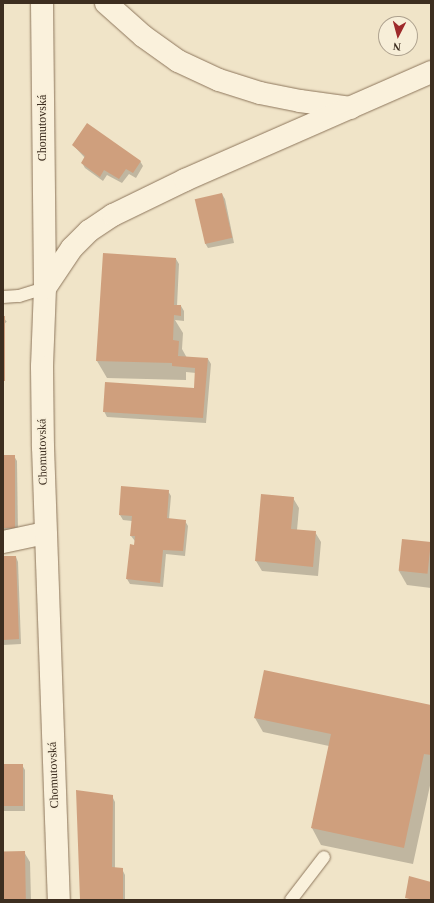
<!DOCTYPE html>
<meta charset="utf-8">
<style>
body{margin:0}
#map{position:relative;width:434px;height:903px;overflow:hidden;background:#f0e4c8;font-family:Georgia,serif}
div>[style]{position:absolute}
.shadow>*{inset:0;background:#0003;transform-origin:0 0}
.building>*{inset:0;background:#cf9f7d;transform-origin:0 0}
.roads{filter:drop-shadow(0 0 1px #8d765c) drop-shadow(0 0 1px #8d765c)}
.lane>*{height:12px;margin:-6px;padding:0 6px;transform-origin:6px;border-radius:6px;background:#faf1dc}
.street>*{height:22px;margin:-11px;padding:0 11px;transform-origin:11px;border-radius:11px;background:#faf1dc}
.secondary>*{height:22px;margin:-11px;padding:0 11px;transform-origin:11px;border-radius:11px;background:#faf1dc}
span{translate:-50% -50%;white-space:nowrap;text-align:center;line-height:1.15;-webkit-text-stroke:3px #f7eed8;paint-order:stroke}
.street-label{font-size:12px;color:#3d2e20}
.frame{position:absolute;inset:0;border:4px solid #3d2e20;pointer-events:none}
.north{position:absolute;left:378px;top:16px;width:40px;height:40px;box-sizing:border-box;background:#f7eed8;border:1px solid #ada18e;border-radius:50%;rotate:186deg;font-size:11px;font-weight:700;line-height:16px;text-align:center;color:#3d2e20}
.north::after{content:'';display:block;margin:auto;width:14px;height:18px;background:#9e2a2b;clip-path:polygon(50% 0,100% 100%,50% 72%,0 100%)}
</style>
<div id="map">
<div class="shadow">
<div style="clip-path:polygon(73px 145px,140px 161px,143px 166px,136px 178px,129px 174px,122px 183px,107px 175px,103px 181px,85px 168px,82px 163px,85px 158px)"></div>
<div style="clip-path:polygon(222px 194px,225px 199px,234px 243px,208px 248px,205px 243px)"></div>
<div style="clip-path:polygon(104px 254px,176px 259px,179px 264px,177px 306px,181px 306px,184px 311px,184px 321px,175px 320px,183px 333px,182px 349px,187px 358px,208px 359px,211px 364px,206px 423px,107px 417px,104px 411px,195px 389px,196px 373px,186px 372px,186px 380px,107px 378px,97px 361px)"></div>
<div style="left:3px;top:317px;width:6px;height:69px;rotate:51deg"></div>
<div style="clip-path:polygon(3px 456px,14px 456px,17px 461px,18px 534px,3px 533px)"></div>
<div style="clip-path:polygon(168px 491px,171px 496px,169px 519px,185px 521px,188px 526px,185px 556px,166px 554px,163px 587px,130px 584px,127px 579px,131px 546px,135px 546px,135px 541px,131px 536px,132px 521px,123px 520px,120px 515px)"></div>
<div style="clip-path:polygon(293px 498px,299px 508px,297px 530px,315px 532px,321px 542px,318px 576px,262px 571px,256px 561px)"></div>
<div style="clip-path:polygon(431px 543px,431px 588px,407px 585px,399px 571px)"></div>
<div style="clip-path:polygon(3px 557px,16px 557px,18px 562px,21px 644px,3px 645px)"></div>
<div style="clip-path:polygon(431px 706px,431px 781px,413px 864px,321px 845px,312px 828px,329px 746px,263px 732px,255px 718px)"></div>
<div style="clip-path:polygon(22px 765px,25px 770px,25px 811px,3px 811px,3px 766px)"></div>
<div style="clip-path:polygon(112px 796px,115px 802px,115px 868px,122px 869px,125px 875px,125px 900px,81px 900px)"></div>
<div style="clip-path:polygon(24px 852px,30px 862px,31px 900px,3px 900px,3px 853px)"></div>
</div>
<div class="building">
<div style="clip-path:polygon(87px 123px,141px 161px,133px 173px,126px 169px,119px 179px,104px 170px,100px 177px,81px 163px,85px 156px,72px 145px)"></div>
<div style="left:222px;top:193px;width:46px;height:28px;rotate:77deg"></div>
<div style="clip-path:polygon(103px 253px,176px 258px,174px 305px,181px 305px,181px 316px,174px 315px,173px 340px,179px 341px,178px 356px,208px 358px,203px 418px,103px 412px,105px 382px,194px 388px,195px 368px,172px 366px,172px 363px,96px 361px)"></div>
<div style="left:3px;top:316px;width:2px;height:65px"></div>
<div style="left:3px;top:455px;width:12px;height:73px"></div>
<div style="clip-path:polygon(121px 486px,169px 490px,167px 518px,186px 520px,183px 551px,163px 550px,160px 583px,126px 579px,130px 544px,134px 545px,135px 536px,130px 536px,132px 516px,119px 515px)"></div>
<div style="clip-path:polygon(261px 494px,294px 497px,291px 529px,316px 531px,313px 567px,255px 561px)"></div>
<div style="left:402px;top:539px;width:29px;height:32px;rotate:6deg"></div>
<div style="clip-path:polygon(3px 556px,16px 556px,19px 639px,3px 640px)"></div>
<div style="clip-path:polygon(264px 670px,431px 705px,431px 755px,424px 754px,404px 848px,311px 828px,331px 734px,254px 718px)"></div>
<div style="left:23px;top:764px;width:42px;height:20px;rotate:90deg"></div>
<div style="clip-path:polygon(76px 790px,113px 795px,112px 867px,123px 868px,123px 900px,80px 900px)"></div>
<div style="left:25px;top:851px;width:49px;height:22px;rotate:89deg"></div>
<div style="clip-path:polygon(409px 876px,431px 882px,431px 900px,414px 900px,405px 898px)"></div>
</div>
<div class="roads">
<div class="lane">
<div style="left:3px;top:297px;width:16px;rotate:-4deg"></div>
<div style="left:19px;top:296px;width:27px;rotate:-17deg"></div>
<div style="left:291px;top:900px;width:54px;rotate:-52.5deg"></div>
</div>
<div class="street">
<div style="left:3px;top:542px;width:43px;rotate:-12.1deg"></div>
</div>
<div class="secondary">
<div style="left:42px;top:3px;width:285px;rotate:89.4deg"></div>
<div style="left:45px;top:288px;width:79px;rotate:92.2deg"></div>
<div style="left:42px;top:367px;width:80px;rotate:89.3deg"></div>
<div style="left:43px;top:447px;width:453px;rotate:88deg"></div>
<div style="left:106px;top:3px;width:50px;rotate:41.7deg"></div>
<div style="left:143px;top:36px;width:43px;rotate:35.5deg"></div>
<div style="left:178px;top:61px;width:45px;rotate:24.9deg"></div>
<div style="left:219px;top:80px;width:43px;rotate:17.6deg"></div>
<div style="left:260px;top:93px;width:41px;rotate:11.3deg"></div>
<div style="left:300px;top:101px;width:51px;rotate:7.8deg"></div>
<div style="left:45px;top:288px;width:48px;rotate:-56deg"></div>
<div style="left:72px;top:248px;width:24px;rotate:-45deg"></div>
<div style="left:89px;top:231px;width:29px;rotate:-34deg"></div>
<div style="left:113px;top:215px;width:80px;rotate:-25.9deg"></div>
<div style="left:185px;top:180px;width:269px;rotate:-23.7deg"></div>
</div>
</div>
<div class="street-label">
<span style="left:43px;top:128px;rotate:-90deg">Chomutovská</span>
<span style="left:43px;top:452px;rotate:-91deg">Chomutovská</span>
<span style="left:54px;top:775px;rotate:-92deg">Chomutovská</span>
</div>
<div class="frame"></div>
<div class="north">N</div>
</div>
